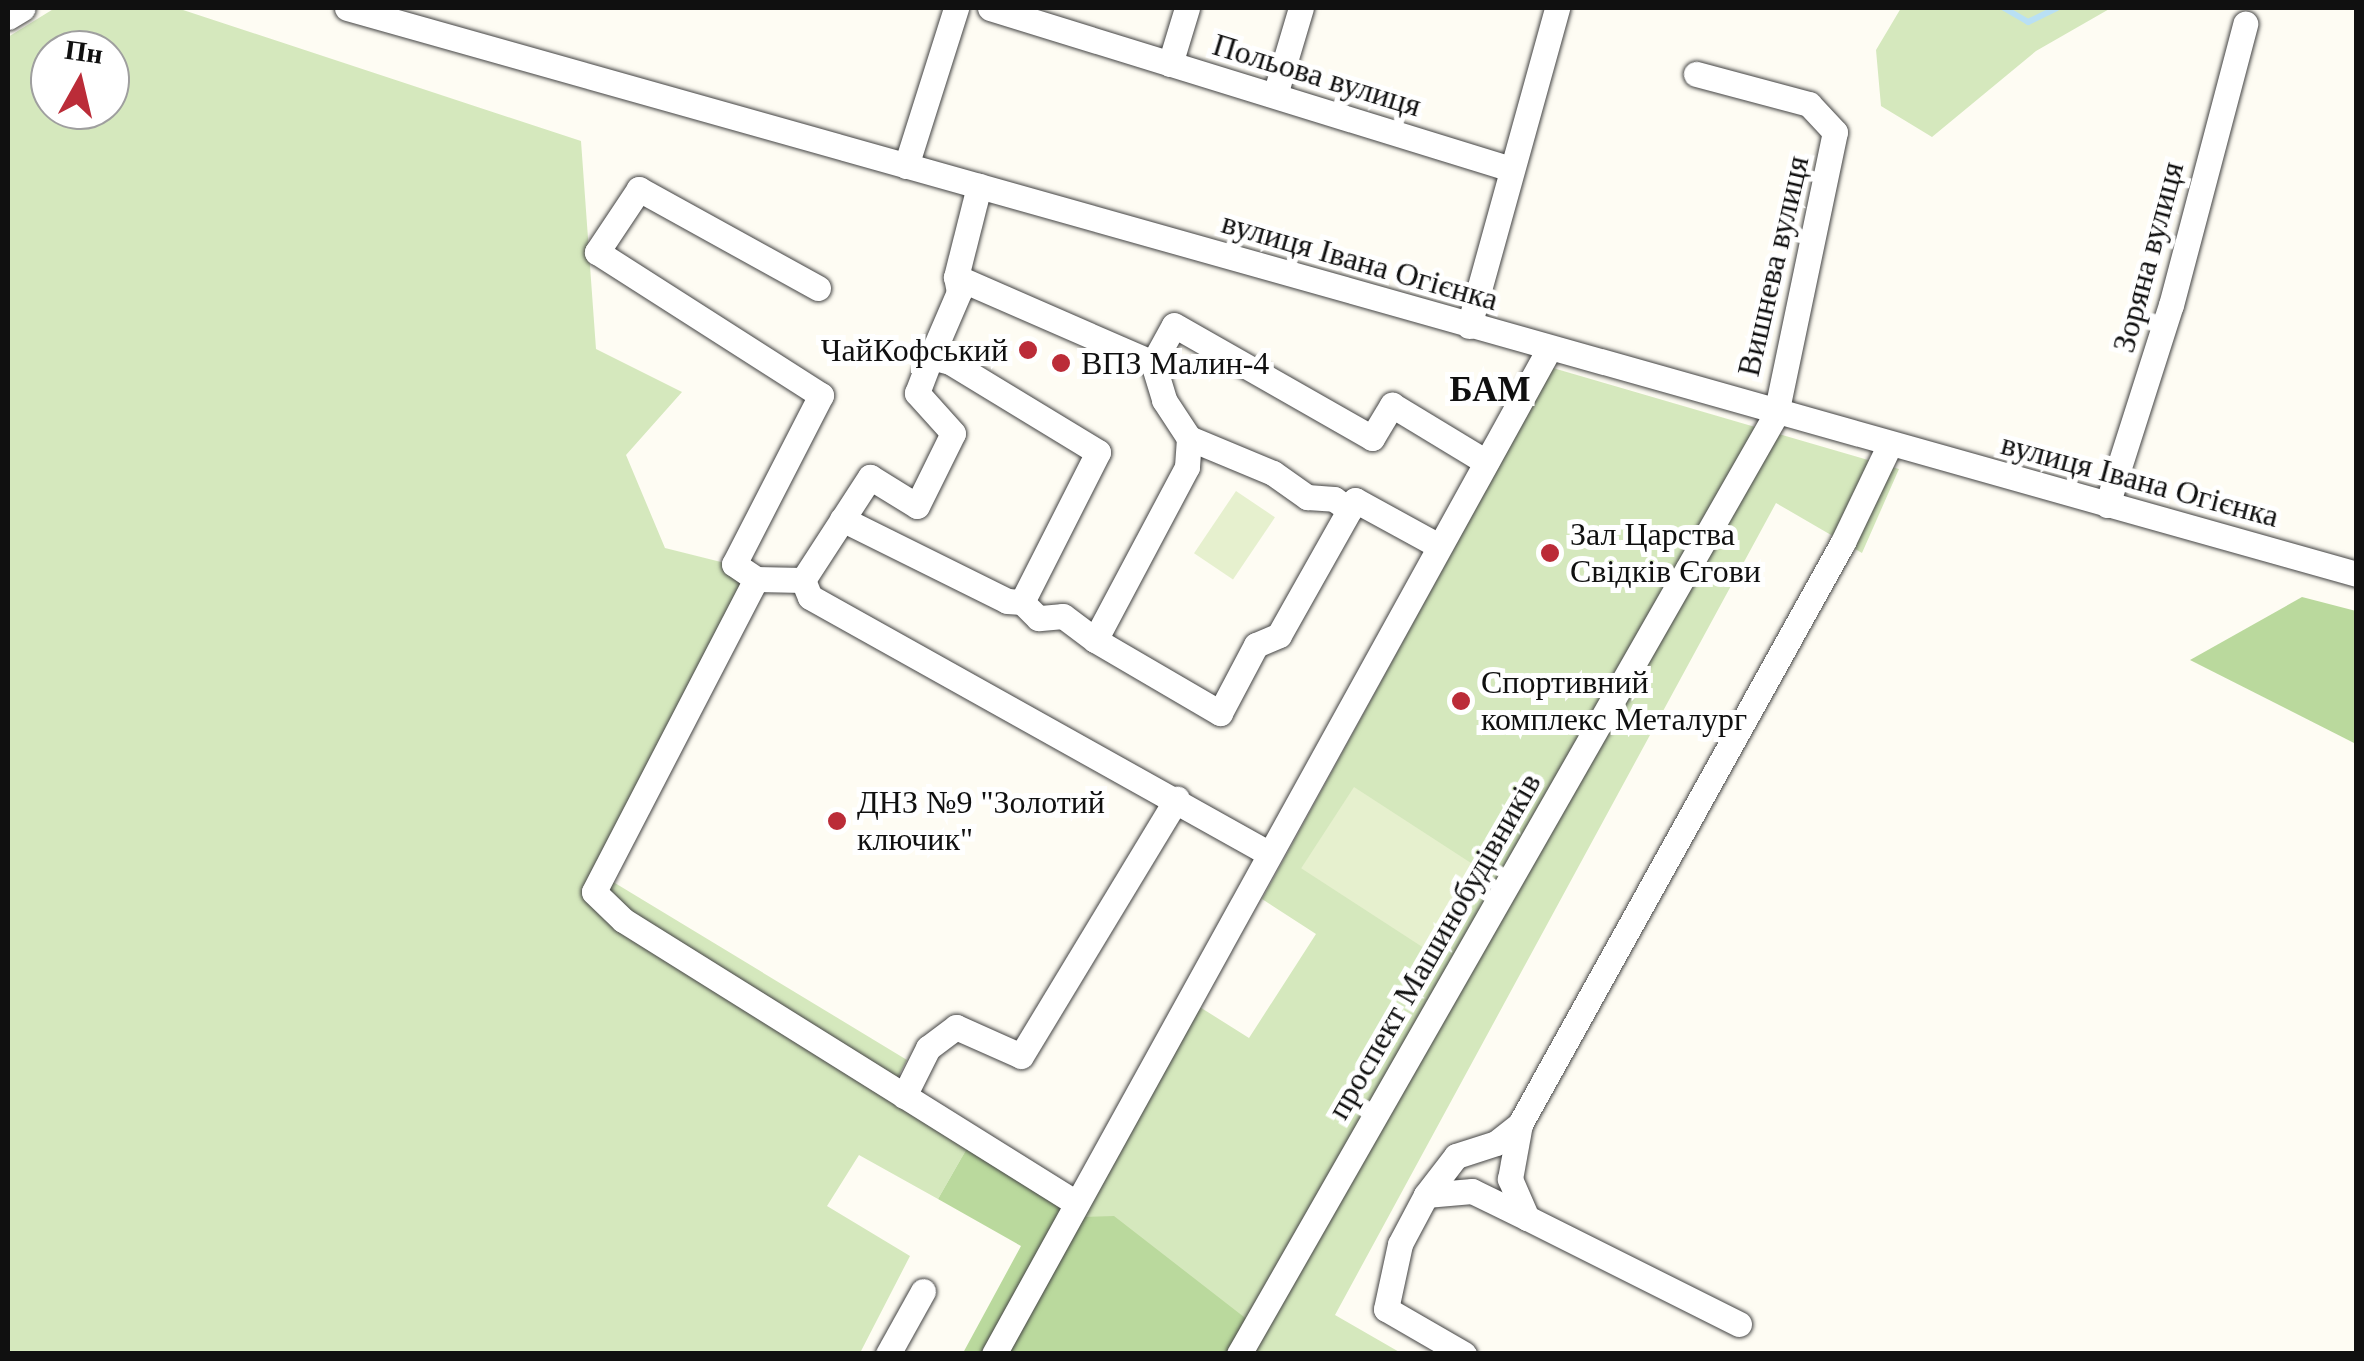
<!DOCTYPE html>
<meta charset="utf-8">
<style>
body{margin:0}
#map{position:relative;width:2364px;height:1361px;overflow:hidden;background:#fefcf3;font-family:"Times New Roman",serif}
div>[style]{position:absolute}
.green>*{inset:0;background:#d5e8bd}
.forest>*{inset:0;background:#bad99d}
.pitch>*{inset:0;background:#e6f0ce;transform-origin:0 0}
.stream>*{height:6px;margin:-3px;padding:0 3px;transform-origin:3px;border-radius:3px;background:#b9e0f4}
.roads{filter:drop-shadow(0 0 2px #434343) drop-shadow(0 0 2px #434343)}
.minor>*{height:25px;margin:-12.5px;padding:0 12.5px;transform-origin:12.5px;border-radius:12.5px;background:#fff}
.dots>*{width:28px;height:28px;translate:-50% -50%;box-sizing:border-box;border:5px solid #fff;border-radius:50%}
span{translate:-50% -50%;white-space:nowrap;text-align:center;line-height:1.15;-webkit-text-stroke:10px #fff;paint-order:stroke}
.street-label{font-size:32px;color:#101010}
.poi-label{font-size:32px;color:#101010}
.right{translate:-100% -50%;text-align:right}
.left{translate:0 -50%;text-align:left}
.neighbourhood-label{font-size:35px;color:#101010;font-weight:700}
.frame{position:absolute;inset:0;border:10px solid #101010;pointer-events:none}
.north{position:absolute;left:30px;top:30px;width:100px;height:100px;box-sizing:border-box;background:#fff;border:2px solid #9f9f9f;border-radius:50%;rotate:8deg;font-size:28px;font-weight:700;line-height:40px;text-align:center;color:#101010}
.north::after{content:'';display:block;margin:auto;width:35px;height:45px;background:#bb2c38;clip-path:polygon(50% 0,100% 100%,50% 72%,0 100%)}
</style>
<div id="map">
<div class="green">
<div style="clip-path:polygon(evenodd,55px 8px,177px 8px,581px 141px,596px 349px,682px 392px,626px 455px,665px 548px,721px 562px,752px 579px,605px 877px,907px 1060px,891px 1090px,970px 1143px,938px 1199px,859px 1155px,827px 1206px,910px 1256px,860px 1353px,8px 1353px,8px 37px,55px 8px,50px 50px,110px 50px,110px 110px,50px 110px,50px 50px)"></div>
<div style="clip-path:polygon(1901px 8px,2111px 8px,2036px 51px,1932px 137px,1881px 106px,1876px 50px)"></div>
<div style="clip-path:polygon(1553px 368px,1899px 469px,1862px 553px,1776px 503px,1335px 1315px,1401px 1353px,1233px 1353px,1082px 1217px,1195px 1004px,1249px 1038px,1316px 934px,1262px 899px)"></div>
</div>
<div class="forest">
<div style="clip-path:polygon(2302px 597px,2356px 611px,2356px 744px,2190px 660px)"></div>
<div style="clip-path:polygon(970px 1143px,1082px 1217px,1114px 1216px,1253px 1324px,1233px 1353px,963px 1353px,1021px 1246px,938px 1199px)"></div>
</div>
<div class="pitch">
<div style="left:1236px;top:491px;width:47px;height:75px;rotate:34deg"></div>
<div style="left:1354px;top:787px;width:145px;height:97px;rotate:33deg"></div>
</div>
<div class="stream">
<div style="left:2004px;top:8px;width:28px;rotate:30deg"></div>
<div style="left:2028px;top:22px;width:32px;rotate:-26deg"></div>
</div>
<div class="roads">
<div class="minor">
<div style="left:347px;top:8px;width:2087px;rotate:15.73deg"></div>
<div style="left:990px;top:8px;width:545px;rotate:17.17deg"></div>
<div style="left:8px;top:17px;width:17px;rotate:-31deg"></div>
<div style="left:1170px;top:64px;width:59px;rotate:-73.1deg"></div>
<div style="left:1275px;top:95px;width:91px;rotate:-73.4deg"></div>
<div style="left:906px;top:166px;width:166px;rotate:-72.4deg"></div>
<div style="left:956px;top:277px;width:215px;rotate:23.6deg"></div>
<div style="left:1153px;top:363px;width:39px;rotate:73deg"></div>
<div style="left:1164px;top:400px;width:45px;rotate:56.7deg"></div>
<div style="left:1189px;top:438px;width:29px;rotate:94deg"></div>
<div style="left:1187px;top:467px;width:196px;rotate:118deg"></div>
<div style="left:1095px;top:640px;width:40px;rotate:-143deg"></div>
<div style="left:1063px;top:616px;width:25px;rotate:175deg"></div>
<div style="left:1038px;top:618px;width:23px;rotate:-135deg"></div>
<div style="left:1022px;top:602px;width:168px;rotate:-63.1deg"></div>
<div style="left:1098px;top:452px;width:173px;rotate:-148.7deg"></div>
<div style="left:950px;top:362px;width:20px;rotate:-165deg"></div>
<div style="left:931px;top:357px;width:71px;rotate:-66.7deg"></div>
<div style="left:959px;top:292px;width:15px;rotate:-101deg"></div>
<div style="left:956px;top:277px;width:94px;rotate:-75.8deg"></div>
<div style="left:818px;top:288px;width:205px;rotate:-151.1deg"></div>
<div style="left:639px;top:189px;width:76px;rotate:123.7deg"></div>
<div style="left:597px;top:252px;width:266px;rotate:32.6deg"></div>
<div style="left:821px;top:395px;width:190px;rotate:117.2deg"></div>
<div style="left:734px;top:564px;width:27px;rotate:34deg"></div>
<div style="left:756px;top:579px;width:47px;rotate:1.2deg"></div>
<div style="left:803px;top:580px;width:123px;rotate:-57deg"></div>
<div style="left:870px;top:477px;width:55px;rotate:31.7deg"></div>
<div style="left:917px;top:506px;width:81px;rotate:-63.7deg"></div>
<div style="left:953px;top:433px;width:54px;rotate:-132deg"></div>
<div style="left:917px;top:393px;width:39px;rotate:-69deg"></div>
<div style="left:1469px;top:326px;width:330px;rotate:-74.5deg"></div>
<div style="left:1153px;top:363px;width:43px;rotate:-61.1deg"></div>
<div style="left:1174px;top:325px;width:228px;rotate:29.7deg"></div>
<div style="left:1372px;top:438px;width:39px;rotate:-59deg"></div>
<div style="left:1392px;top:405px;width:110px;rotate:31.2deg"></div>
<div style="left:1189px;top:438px;width:91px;rotate:22.6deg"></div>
<div style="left:1273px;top:473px;width:42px;rotate:35.2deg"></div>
<div style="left:1307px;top:497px;width:27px;rotate:4deg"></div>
<div style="left:1334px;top:499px;width:19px;rotate:35deg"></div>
<div style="left:2107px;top:505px;width:210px;rotate:-72.3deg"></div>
<div style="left:2171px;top:305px;width:291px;rotate:-75.2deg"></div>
<div style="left:842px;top:519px;width:184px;rotate:26.4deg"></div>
<div style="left:1007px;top:601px;width:15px;rotate:4deg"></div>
<div style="left:756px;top:579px;width:352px;rotate:117.4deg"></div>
<div style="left:594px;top:892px;width:40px;rotate:44deg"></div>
<div style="left:623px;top:920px;width:534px;rotate:31.99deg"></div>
<div style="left:803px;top:580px;width:18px;rotate:68deg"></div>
<div style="left:810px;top:597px;width:525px;rotate:29.2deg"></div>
<div style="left:1095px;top:640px;width:145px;rotate:30.3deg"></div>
<div style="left:1220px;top:713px;width:77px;rotate:-62.1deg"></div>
<div style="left:1256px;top:645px;width:25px;rotate:-23deg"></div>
<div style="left:1279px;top:635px;width:155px;rotate:-60.6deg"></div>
<div style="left:1355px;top:500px;width:96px;rotate:28.7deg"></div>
<div style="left:904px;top:1096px;width:54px;rotate:-63.4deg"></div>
<div style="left:928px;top:1048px;width:35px;rotate:-37deg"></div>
<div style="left:956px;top:1027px;width:71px;rotate:24deg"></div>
<div style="left:1021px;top:1056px;width:301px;rotate:-58.8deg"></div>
<div style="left:1426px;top:1195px;width:49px;rotate:-52.4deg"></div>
<div style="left:1456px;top:1156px;width:42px;rotate:-18deg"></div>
<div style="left:1496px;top:1143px;width:31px;rotate:-38deg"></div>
<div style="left:1739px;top:1324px;width:237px;rotate:-153.4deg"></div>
<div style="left:1527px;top:1218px;width:43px;rotate:-113.6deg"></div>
<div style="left:1510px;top:1179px;width:56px;rotate:-79.7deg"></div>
<div style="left:1520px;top:1124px;width:666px;rotate:-60.97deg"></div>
<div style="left:1843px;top:542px;width:106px;rotate:-64.4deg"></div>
<div style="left:888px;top:1354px;width:72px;rotate:-60.9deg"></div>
<div style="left:994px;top:1354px;width:1148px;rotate:-61.09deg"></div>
<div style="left:1239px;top:1354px;width:1083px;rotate:-60.26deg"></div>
<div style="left:1776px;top:414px;width:288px;rotate:-78.2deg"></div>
<div style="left:1835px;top:132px;width:38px;rotate:-133deg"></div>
<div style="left:1809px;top:104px;width:117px;rotate:-165.1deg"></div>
<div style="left:1464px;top:1354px;width:90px;rotate:-150deg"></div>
<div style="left:1386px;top:1309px;width:66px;rotate:-77.8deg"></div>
<div style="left:1400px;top:1244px;width:55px;rotate:-62deg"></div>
<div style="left:1426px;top:1195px;width:46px;rotate:-5deg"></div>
<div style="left:1472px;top:1191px;width:61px;rotate:26.1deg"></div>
</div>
</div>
<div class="dots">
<div style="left:1028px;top:350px;background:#bb2c38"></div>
<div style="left:1061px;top:363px;background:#bb2c38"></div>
<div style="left:1550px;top:553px;background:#bb2c38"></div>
<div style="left:1461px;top:701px;background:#bb2c38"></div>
<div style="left:837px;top:821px;background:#bb2c38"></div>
</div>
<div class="street-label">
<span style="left:1317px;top:75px;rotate:17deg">Польова вулиця</span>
<span style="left:2148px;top:257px;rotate:-75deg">Зоряна вулиця</span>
<span style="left:1360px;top:261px;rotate:16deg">вулиця Івана Огієнка</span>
<span style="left:1773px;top:266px;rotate:-77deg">Вишнева вулиця</span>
<span style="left:2140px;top:480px;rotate:15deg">вулиця Івана Огієнка</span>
<span style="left:1434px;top:946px;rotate:-60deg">проспект Машинобудівників</span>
</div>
<div class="poi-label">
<span class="right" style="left:1008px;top:350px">ЧайКофський</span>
<span class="left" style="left:1081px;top:363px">ВПЗ Малин-4</span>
<span class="left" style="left:1570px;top:553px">Зал Царства<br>Свідків Єгови</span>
<span class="left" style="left:1481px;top:701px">Спортивний<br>комплекс Металург</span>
<span class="left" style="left:857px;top:821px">ДНЗ №9 "Золотий<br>ключик"</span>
</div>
<div class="neighbourhood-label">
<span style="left:1490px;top:390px">БАМ</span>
</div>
<div class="frame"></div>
<div class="north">Пн</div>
</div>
